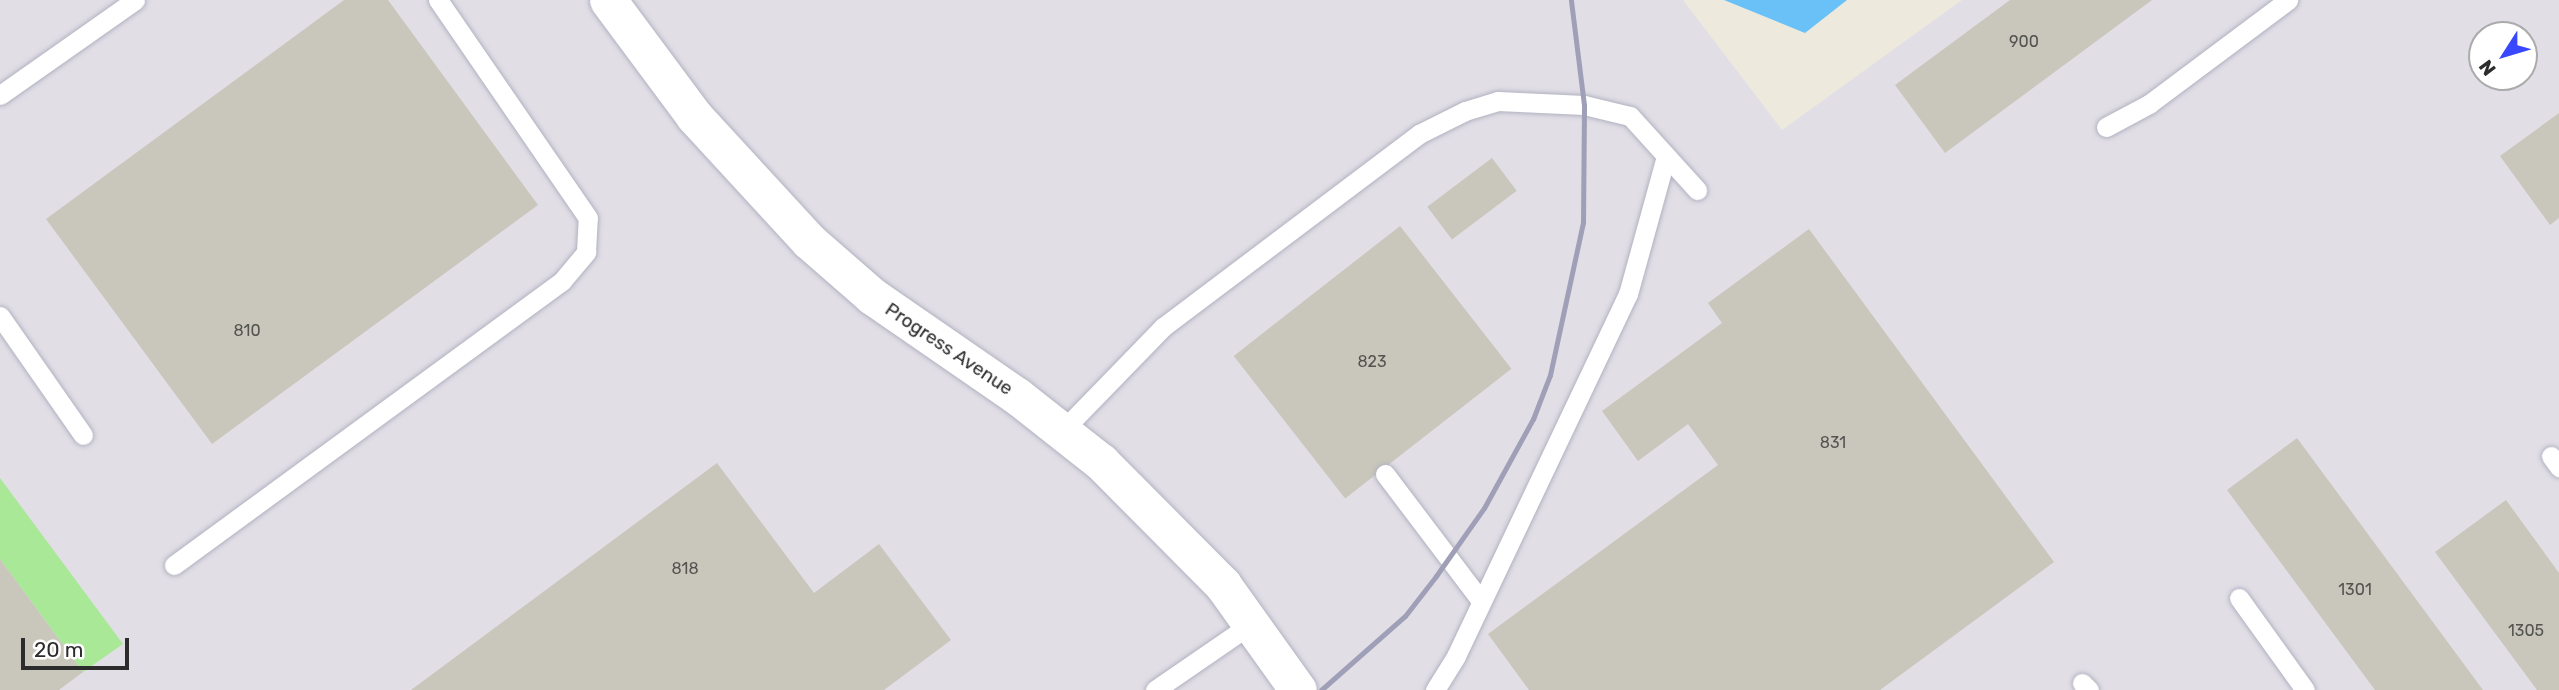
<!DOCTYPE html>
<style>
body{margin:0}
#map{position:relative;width:2559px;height:690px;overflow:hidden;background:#eee9dd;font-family:Rubik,sans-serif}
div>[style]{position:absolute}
.industrial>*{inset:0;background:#e1dee6}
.green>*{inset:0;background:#a8e896}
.water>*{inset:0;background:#69c1f7}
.building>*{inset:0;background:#c9c7bb;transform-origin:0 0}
.roads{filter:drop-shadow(0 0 2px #b1b2c0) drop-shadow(0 0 2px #b1b2c0)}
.lane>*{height:19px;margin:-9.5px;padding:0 9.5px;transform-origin:9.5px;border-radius:9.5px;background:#fff}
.street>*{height:37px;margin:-18.5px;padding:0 18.5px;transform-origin:18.5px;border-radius:18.5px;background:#fff}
.rail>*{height:5px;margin:-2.5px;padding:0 2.5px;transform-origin:2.5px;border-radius:2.5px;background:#9fa0b7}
span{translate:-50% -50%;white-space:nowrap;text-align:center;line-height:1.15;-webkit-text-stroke:7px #fff;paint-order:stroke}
.number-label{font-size:16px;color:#535350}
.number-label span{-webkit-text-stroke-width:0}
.street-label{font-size:19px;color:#2c2c2c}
.north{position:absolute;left:2468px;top:21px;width:70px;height:70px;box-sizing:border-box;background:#fff;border:2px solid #ababab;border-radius:50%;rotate:233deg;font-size:19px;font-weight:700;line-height:28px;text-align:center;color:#2c2c2c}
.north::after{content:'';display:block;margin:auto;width:24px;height:32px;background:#3947ff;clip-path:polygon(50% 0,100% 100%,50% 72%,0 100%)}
.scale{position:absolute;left:21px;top:638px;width:108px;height:32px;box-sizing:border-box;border:4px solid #2c2c2c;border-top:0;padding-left:9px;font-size:21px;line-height:24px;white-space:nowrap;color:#2c2c2c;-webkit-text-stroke:5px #fff;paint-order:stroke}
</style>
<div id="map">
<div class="industrial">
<div style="clip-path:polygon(evenodd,0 0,1683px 0,1782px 130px,1962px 0,2559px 0,2559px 690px,0 690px,0 0,2482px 35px,2524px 35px,2524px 77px,2482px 77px,2482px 35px)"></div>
</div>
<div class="green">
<div style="clip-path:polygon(0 478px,123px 644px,83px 672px,0 559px)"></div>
</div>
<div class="water">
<div style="clip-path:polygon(1724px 0,1847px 0,1805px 33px)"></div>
</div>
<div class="building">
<div style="clip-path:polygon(344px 0,388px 0,538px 205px,212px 444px,46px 219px)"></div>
<div style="clip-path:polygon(2010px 0,2152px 0,1945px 153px,1895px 85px)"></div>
<div style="clip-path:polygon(2559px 113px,2559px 218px,2550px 225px,2500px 156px)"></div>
<div style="left:1492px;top:158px;width:41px;height:81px;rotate:53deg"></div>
<div style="left:1400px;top:226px;width:181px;height:211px;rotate:52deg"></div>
<div style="clip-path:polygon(1809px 229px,2054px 562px,1880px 690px,1529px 690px,1488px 634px,1718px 465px,1688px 424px,1638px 461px,1602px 411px,1722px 323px,1708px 303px)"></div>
<div style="clip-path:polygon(2297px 438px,2483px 690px,2375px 690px,2227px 490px)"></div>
<div style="clip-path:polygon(717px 463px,814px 593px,879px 544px,951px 640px,884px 690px,411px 690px)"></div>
<div style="clip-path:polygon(2506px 500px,2559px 573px,2559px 690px,2537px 690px,2435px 552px)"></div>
<div style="clip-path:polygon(0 559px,83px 672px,59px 690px,0 690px)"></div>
</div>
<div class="roads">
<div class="lane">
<div style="left:0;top:95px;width:165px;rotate:-35.1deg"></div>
<div style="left:2106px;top:127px;width:49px;rotate:-28.1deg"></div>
<div style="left:2149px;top:104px;width:174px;rotate:-36.8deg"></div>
<div style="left:0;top:316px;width:145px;rotate:55.1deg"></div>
<div style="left:1062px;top:431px;width:145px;rotate:-45.8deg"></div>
<div style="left:1163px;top:327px;width:321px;rotate:-37deg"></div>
<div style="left:1419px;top:134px;width:51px;rotate:-26.6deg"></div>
<div style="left:1465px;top:111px;width:34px;rotate:-17deg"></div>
<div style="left:1498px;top:101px;width:86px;rotate:2.7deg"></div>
<div style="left:1584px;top:105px;width:47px;rotate:13.4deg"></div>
<div style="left:1630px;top:116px;width:100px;rotate:47.8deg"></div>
<div style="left:2551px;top:456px;width:14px;rotate:54deg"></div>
<div style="left:1385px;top:474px;width:159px;rotate:52.9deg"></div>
<div style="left:174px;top:565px;width:481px;rotate:-36.2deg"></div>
<div style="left:562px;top:281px;width:38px;rotate:-50deg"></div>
<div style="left:586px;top:252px;width:34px;rotate:-87deg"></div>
<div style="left:588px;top:218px;width:265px;rotate:-124.5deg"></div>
<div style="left:2239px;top:598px;width:113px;rotate:54.3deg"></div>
<div style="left:2082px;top:683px;width:10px;rotate:45deg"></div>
<div style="left:1155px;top:690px;width:116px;rotate:-34.5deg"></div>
<div style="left:1435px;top:690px;width:40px;rotate:-58deg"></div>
<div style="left:1456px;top:656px;width:401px;rotate:-64.6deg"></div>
<div style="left:1628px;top:294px;width:143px;rotate:-74.6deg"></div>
</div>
<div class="street">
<div style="left:608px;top:0;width:144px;rotate:53.4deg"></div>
<div style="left:694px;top:116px;width:170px;rotate:47.4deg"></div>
<div style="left:809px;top:241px;width:84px;rotate:41.1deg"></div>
<div style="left:872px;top:296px;width:176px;rotate:34.6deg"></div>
<div style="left:1017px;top:396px;width:107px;rotate:38.2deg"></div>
<div style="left:1101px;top:462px;width:173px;rotate:45.2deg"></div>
<div style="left:1223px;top:585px;width:129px;rotate:54.5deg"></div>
</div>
</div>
<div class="rail">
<div style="left:1321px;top:690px;width:112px;rotate:-41.4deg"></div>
<div style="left:1405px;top:616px;width:51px;rotate:-52.2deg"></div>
<div style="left:1436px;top:576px;width:83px;rotate:-54.8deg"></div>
<div style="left:1484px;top:508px;width:102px;rotate:-61.2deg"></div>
<div style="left:1533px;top:419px;width:47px;rotate:-68.9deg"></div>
<div style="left:1550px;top:375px;width:156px;rotate:-77.8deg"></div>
<div style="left:1583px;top:223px;width:118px;rotate:-89.5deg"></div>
<div style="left:1584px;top:105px;width:106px;rotate:-97.1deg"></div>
</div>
<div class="number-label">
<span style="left:2024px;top:42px">900</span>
<span style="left:247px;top:331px">810</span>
<span style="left:1372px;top:362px">823</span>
<span style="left:1833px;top:443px">831</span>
<span style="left:685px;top:569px">818</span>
<span style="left:2355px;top:590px">1301</span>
<span style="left:2526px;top:631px">1305</span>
</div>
<div class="street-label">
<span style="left:949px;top:349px;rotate:34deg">Progress Avenue</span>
</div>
<div class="north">N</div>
<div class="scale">20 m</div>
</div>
